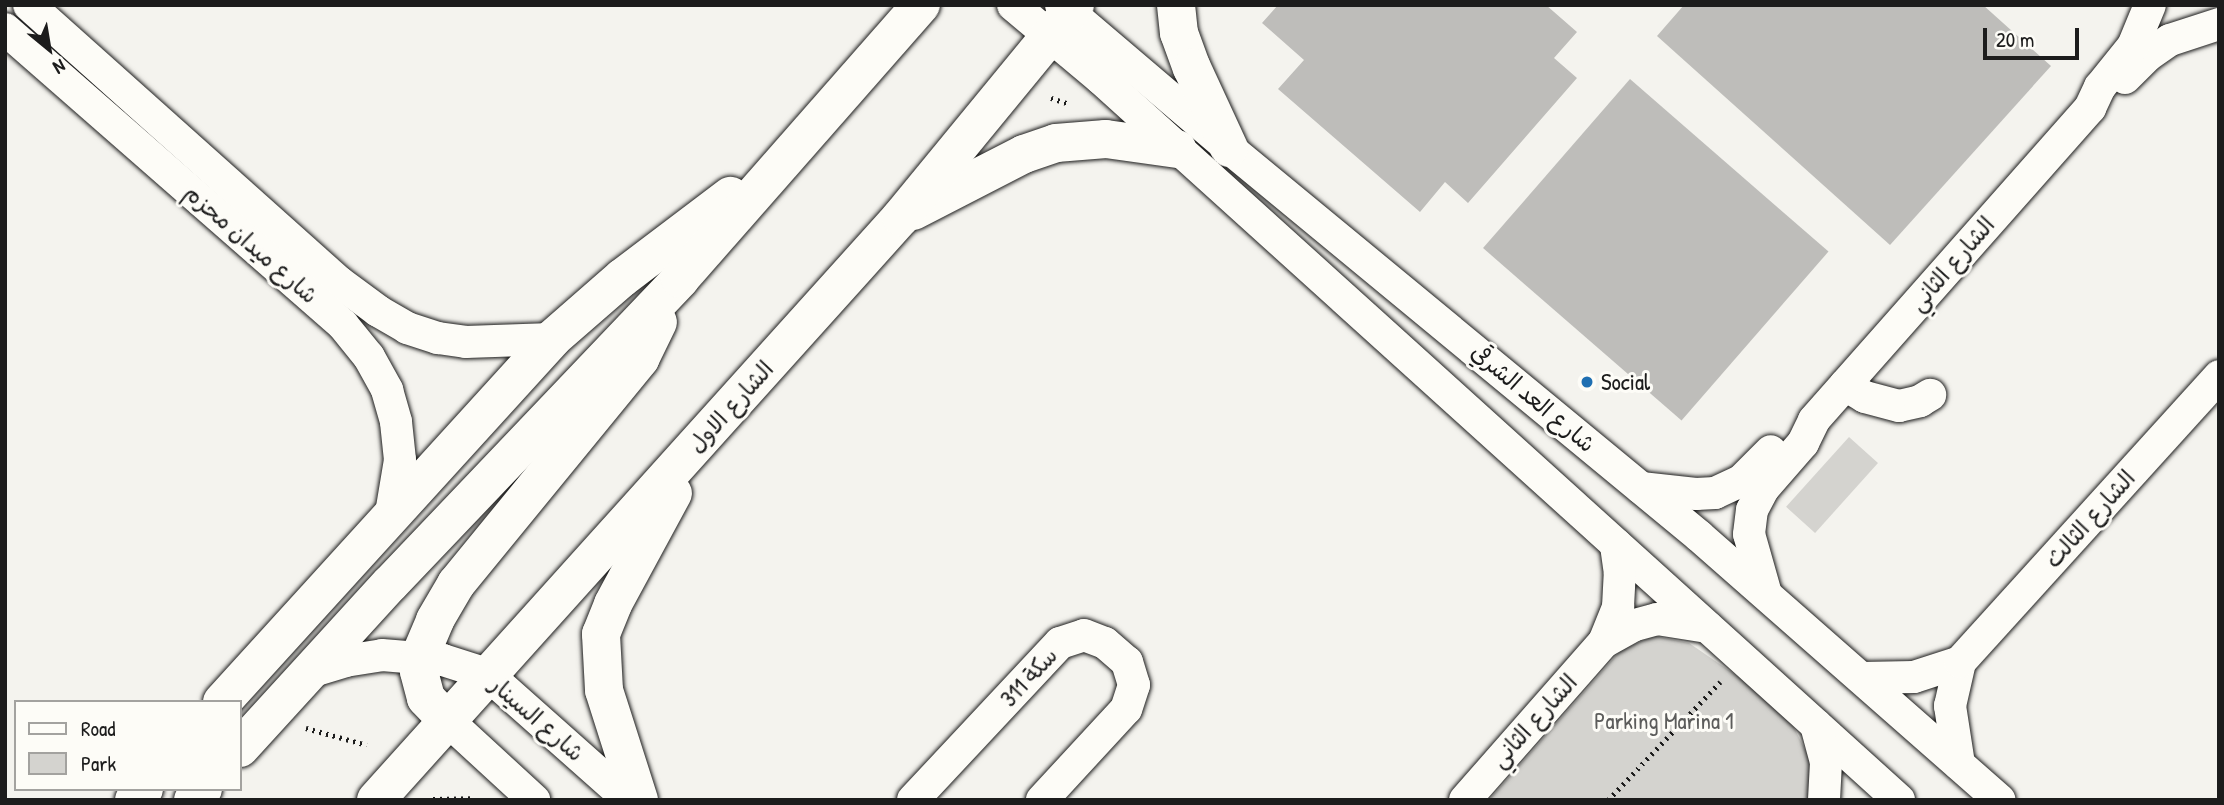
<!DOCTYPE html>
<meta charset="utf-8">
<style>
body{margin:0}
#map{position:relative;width:2224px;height:805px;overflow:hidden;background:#f4f3ee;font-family:"Patrick Hand","Playpen Sans Arabic",sans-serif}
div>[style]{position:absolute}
.green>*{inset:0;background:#d4d3cf;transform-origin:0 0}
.building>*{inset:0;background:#bebdba;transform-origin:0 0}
.path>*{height:4.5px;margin-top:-2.25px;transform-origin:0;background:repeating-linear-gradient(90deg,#1c1c1c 0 2px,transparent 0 7px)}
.roads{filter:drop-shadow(0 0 2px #1c1c1c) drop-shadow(0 0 2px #1c1c1c)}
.minor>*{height:32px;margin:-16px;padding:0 16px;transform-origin:16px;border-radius:16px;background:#fdfcf7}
.major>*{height:38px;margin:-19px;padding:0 19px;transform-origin:19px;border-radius:19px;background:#fdfcf7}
.dots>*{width:19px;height:19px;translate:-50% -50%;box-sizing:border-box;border:4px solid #fdfcf7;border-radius:50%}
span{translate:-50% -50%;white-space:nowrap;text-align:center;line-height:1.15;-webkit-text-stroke:6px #fdfcf7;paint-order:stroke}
.street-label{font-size:23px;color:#1c1c1c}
.poi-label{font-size:23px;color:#1c1c1c}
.left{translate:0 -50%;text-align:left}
.park-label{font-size:23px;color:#5c5c5b}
.frame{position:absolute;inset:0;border:7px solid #1c1c1c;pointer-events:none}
.legend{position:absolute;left:14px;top:700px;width:228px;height:91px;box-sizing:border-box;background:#fdfcf7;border:2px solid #a3a29f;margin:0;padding:9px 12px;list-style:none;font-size:21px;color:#1c1c1c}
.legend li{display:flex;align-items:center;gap:14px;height:35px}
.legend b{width:35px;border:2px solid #a3a29f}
.north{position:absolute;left:14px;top:14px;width:70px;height:70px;-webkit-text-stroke:5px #fdfcf7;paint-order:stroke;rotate:150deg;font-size:19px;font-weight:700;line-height:28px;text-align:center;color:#1c1c1c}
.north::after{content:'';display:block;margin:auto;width:24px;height:32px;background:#1c1c1c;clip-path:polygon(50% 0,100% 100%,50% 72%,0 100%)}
.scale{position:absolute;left:1983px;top:28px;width:96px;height:32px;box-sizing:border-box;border:4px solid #1c1c1c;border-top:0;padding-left:9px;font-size:21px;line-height:24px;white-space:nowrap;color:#1c1c1c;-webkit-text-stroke:5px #fdfcf7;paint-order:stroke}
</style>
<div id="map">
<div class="green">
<div style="left:1849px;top:437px;width:39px;height:94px;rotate:42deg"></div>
<div style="clip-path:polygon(1654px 636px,1689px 643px,1740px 678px,1791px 722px,1812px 763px,1808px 800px,1489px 800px,1621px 650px)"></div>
</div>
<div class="building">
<div style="clip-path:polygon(1278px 5px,1546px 5px,1577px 32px,1554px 58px,1577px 78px,1468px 203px,1445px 182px,1420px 212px,1278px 89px,1304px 60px,1262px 23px)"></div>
<div style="clip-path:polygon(1684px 5px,1983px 5px,2051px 66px,1890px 245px,1657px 36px)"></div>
<div style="left:1630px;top:79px;width:263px;height:224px;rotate:41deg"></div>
</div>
<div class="path">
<div style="left:1051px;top:98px;width:20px;rotate:18deg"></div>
<div style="left:306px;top:728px;width:63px;rotate:15.6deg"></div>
<div style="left:433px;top:799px;width:39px;rotate:-1deg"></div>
<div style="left:1608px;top:800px;width:163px;rotate:-46.5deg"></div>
</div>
<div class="roads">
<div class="minor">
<div style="left:29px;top:5px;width:416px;rotate:41.8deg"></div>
<div style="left:339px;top:282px;width:49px;rotate:36.6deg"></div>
<div style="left:378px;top:311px;width:34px;rotate:30deg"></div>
<div style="left:407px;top:328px;width:33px;rotate:18deg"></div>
<div style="left:438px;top:338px;width:28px;rotate:8deg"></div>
<div style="left:466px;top:342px;width:86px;rotate:-2deg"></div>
<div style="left:1013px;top:5px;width:114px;rotate:40deg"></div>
<div style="left:1100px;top:78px;width:1077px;rotate:42.1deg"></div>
<div style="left:1061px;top:5px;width:221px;rotate:40.4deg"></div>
<div style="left:1229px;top:148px;width:609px;rotate:39.54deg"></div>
<div style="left:1699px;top:536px;width:400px;rotate:41.3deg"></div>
<div style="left:5px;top:29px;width:449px;rotate:41.2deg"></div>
<div style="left:343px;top:325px;width:41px;rotate:50.9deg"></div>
<div style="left:369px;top:357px;width:38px;rotate:61deg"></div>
<div style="left:387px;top:390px;width:33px;rotate:74deg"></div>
<div style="left:396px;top:422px;width:38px;rotate:84deg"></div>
<div style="left:400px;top:460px;width:55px;rotate:99.5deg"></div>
<div style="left:2125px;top:78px;width:31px;rotate:-45deg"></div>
<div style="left:2147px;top:56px;width:28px;rotate:-35deg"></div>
<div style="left:2170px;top:40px;width:52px;rotate:-18.1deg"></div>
<div style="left:1845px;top:385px;width:23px;rotate:31deg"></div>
<div style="left:1865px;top:397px;width:35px;rotate:15deg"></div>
<div style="left:1899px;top:406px;width:22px;rotate:-13deg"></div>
<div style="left:1920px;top:401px;width:12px;rotate:-31deg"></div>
<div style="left:1641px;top:488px;width:55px;rotate:6.2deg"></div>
<div style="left:1696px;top:494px;width:19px;rotate:-3deg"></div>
<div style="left:1715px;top:493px;width:29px;rotate:-25deg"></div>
<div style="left:1741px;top:481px;width:42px;rotate:-45deg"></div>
<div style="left:1766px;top:594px;width:62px;rotate:-105.8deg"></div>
<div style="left:1749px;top:534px;width:24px;rotate:-83deg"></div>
<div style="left:1752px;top:510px;width:24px;rotate:-62deg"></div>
<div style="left:1763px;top:489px;width:61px;rotate:-49deg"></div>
<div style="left:1803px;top:443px;width:25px;rotate:-64deg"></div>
<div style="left:1814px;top:420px;width:417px;rotate:-48.5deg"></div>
<div style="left:2090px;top:108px;width:23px;rotate:-65deg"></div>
<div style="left:2100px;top:87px;width:53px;rotate:-51.2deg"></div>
<div style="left:2133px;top:46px;width:44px;rotate:-67.5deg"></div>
<div style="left:1604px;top:642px;width:38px;rotate:-68deg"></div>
<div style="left:1618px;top:607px;width:33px;rotate:-87deg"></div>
<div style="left:1620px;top:574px;width:30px;rotate:-98deg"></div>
<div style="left:310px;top:672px;width:37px;rotate:-17deg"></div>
<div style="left:345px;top:661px;width:37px;rotate:-9deg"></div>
<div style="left:382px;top:655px;width:61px;rotate:4.7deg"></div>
<div style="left:443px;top:660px;width:46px;rotate:17.7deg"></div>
<div style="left:487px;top:674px;width:190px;rotate:41.6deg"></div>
<div style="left:1862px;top:678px;width:52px;rotate:-1.1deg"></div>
<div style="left:1914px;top:677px;width:48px;rotate:-18.1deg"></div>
<div style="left:446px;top:719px;width:120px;rotate:42.6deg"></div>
<div style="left:1816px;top:725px;width:38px;rotate:75deg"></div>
<div style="left:1826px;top:762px;width:38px;rotate:93deg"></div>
<div style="left:1959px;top:764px;width:59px;rotate:-98.8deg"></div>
<div style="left:1950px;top:706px;width:45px;rotate:-77.2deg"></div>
<div style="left:1960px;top:662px;width:386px;rotate:-47.8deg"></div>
<div style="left:913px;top:800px;width:215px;rotate:-46.9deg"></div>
<div style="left:1060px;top:643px;width:25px;rotate:-18deg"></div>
<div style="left:1084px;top:635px;width:22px;rotate:21deg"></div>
<div style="left:1105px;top:643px;width:29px;rotate:41deg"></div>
<div style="left:1127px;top:662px;width:24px;rotate:73deg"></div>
<div style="left:1134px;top:685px;width:25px;rotate:108deg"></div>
<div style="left:1126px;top:709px;width:124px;rotate:132.7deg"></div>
<div style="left:1465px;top:800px;width:210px;rotate:-48.7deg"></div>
<div style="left:1604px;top:642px;width:35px;rotate:-29deg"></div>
<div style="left:1635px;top:625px;width:23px;rotate:-15deg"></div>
<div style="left:1657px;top:619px;width:51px;rotate:9.1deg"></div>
</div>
<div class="major">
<div style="left:1176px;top:5px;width:28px;rotate:84deg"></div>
<div style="left:1179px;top:33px;width:37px;rotate:70deg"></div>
<div style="left:1192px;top:68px;width:88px;rotate:65.2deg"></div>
<div style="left:913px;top:211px;width:125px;rotate:-27.2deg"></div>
<div style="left:1024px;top:154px;width:34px;rotate:-19deg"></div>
<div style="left:1056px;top:143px;width:50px;rotate:-4.6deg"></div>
<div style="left:1106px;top:139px;width:72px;rotate:8deg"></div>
<div style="left:222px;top:702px;width:491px;rotate:-47.7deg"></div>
<div style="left:552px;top:339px;width:93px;rotate:-41.1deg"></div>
<div style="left:622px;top:278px;width:136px;rotate:-37.2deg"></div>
<div style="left:446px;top:719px;width:29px;rotate:-134deg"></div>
<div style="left:426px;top:698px;width:28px;rotate:-105deg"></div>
<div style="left:419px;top:671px;width:15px;rotate:-86deg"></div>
<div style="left:420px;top:656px;width:39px;rotate:-67deg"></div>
<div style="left:435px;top:620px;width:42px;rotate:-59.7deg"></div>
<div style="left:456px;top:584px;width:291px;rotate:-50.7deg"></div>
<div style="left:640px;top:359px;width:41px;rotate:-64.1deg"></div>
<div style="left:240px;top:748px;width:222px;rotate:-47.6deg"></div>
<div style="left:390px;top:584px;width:421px;rotate:-46.4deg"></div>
<div style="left:680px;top:279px;width:365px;rotate:-48.7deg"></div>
<div style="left:134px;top:800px;width:15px;rotate:-48deg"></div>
<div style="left:193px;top:800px;width:15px;rotate:-48deg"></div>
<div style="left:376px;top:800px;width:785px;rotate:-48deg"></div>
<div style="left:901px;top:217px;width:274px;rotate:-50.6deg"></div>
<div style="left:639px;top:800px;width:115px;rotate:-107.7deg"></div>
<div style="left:604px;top:690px;width:56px;rotate:-93.1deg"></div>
<div style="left:601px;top:634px;width:32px;rotate:-68deg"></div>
<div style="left:613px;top:604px;width:126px;rotate:-61.6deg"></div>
</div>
</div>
<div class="dots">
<div style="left:1587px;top:382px;background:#1f6fb2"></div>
</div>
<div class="street-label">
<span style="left:251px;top:244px;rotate:41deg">شارع ميدان محزم</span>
<span style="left:1952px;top:264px;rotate:-49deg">الشارع الثاني</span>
<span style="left:1533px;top:398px;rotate:40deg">شارع العد الشرقي</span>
<span style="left:731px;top:407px;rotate:-48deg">الشارع الاول</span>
<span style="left:2090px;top:519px;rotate:-48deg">الشارع الثالث</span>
<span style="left:1029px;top:677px;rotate:-47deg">سكة 311</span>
<span style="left:537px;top:719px;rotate:41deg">شارع السينار</span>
<span style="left:1534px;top:721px;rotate:-48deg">الشارع الثاني</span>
</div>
<div class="poi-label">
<span class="left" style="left:1601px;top:382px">Social</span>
</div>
<div class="park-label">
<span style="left:1664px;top:721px">Parking Marina 1</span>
</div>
<div class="frame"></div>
<ul class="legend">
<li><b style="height:9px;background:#fdfcf7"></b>Road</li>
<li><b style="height:19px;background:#d4d3cf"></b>Park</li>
</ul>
<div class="north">N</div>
<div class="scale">20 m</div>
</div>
